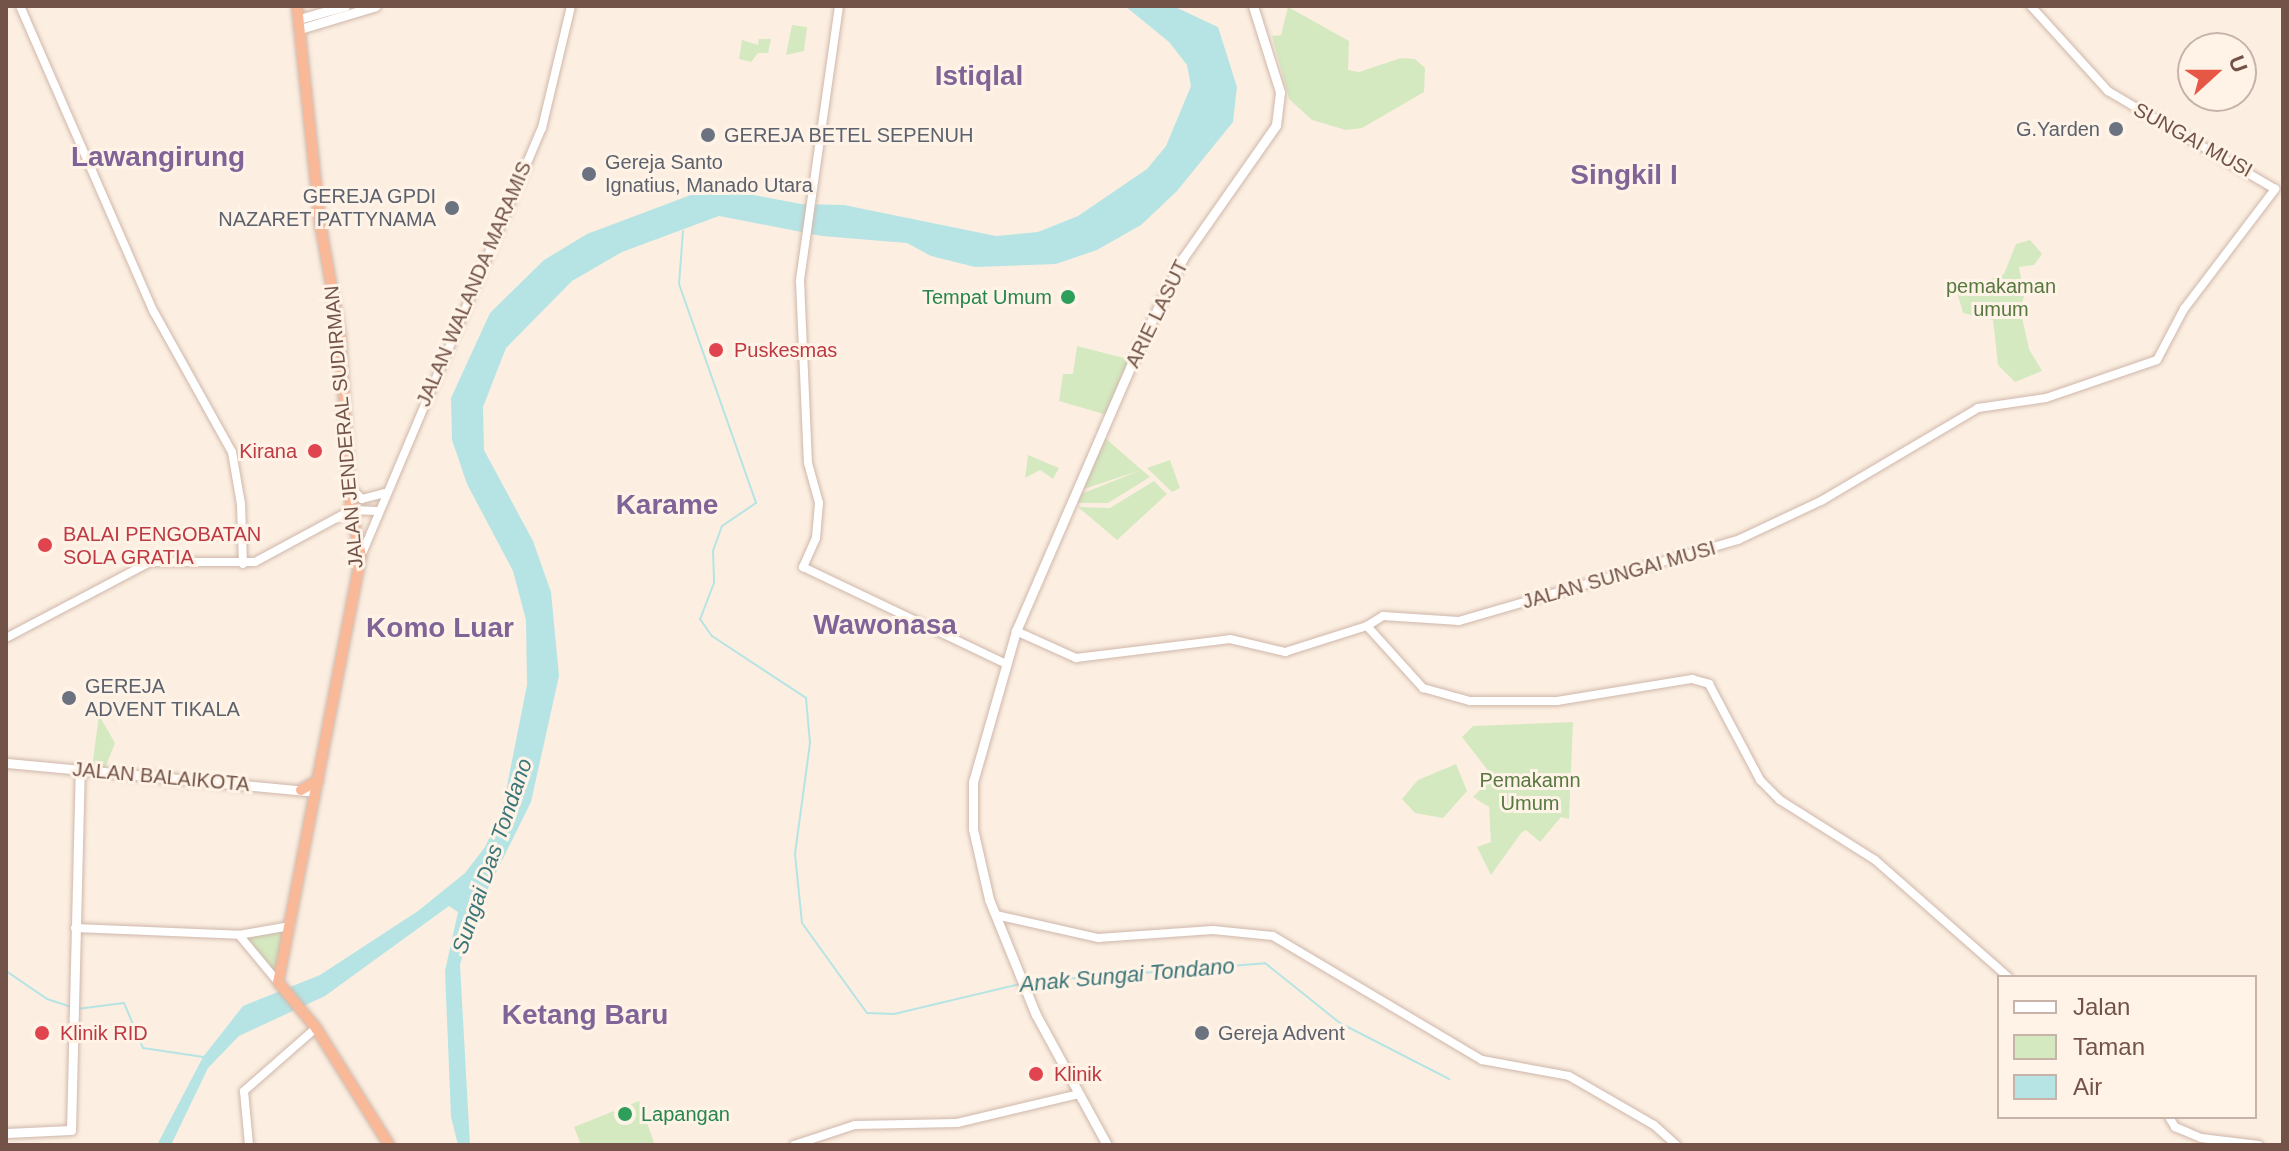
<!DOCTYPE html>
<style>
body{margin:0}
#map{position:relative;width:2289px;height:1151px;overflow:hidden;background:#fcefe1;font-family:Helvetica,sans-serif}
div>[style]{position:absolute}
.green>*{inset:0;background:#d5e9c0}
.water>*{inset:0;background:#b6e4e5}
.stream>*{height:2px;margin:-1px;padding:0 1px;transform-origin:1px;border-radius:1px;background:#b6e4e5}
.roads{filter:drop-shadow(0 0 2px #cfb7ab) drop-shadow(0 0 2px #cfb7ab)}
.tertiary>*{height:8px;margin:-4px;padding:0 4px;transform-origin:4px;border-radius:4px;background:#fff}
.secondary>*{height:9px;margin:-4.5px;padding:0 4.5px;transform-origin:4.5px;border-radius:4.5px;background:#fff}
.trunk>*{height:10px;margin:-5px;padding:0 5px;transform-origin:5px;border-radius:5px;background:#f9b998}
.dots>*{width:22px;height:22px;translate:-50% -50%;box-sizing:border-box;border:4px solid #fff3e7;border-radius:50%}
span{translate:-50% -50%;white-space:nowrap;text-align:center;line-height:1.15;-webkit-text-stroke:6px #fff3e7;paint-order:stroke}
.worship-label{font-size:20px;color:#5b616d}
.right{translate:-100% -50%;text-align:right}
.left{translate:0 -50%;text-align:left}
.street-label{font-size:20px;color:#735348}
.park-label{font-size:20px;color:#577940}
.leisure-label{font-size:20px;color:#27864d}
.health-label{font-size:20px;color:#be3a42}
.water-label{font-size:22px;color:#3c7679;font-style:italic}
.district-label{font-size:28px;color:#806397;font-weight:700}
.frame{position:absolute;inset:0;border:8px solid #735348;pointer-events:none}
.legend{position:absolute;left:1997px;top:975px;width:260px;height:144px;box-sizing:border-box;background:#fff3e7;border:2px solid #c7b3a7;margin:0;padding:10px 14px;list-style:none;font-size:24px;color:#735348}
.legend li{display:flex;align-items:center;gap:16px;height:40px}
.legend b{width:40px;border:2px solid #c7b3a7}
.north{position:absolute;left:2177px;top:32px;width:80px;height:80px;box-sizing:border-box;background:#fff3e7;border:2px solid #c7b3a7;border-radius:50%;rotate:69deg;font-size:22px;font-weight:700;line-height:32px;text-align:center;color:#735348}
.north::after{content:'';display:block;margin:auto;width:28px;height:36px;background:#e75745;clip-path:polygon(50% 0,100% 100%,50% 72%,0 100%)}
</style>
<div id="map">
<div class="green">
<div style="clip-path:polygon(1288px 7px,1349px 41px,1348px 70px,1359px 72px,1401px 58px,1415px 59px,1425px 68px,1424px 92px,1362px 128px,1346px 130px,1312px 120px,1289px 99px,1272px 36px,1281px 35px)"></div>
<div style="clip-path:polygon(792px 25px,807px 27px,804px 51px,786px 55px)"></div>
<div style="clip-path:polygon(759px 39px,771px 39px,768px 53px,758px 53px,751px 62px,739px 59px,742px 40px,758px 45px)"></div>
<div style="clip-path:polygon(2030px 240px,2042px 254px,2034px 265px,2019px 267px,2024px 297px,2020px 308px,2029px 349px,2042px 371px,2015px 382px,1998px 365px,1993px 320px,1963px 313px,1957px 292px,2004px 274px,2016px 244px)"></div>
<div style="clip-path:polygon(1077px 346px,1132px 360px,1107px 415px,1059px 401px,1063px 374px,1073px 374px)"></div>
<div style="clip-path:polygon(1105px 438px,1150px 477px,1108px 503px,1076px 503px,1081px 494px,1141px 470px,1081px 490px)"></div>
<div style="clip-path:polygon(1028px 455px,1059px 468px,1053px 479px,1040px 470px,1025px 478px)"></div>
<div style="clip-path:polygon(1170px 460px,1180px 488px,1172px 492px,1147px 468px)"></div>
<div style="clip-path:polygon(1154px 481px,1167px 494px,1117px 540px,1078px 507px,1110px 508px)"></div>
<div style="clip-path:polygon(99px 715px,115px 743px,105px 768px,92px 768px)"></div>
<div style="clip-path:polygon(1573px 722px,1569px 819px,1561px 817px,1540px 842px,1526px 830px,1521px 833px,1491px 875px,1477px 847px,1491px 842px,1489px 807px,1473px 797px,1493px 777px,1462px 737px,1473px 726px)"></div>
<div style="clip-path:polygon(1456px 764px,1467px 791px,1443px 818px,1415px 813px,1402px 799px,1418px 780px)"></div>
<div style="clip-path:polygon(288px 927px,278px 978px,241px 936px)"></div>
<div style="clip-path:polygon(639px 1101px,655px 1145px,581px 1145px,574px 1127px)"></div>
</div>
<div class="water">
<div style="clip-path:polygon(1125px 6px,1173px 6px,1218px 27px,1237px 87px,1233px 122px,1177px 191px,1141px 225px,1097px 250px,1056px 264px,975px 267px,931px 256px,907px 243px,822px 236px,719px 216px,622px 252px,572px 281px,506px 348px,483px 407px,484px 450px,533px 541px,551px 592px,559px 676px,531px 802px,471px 923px,460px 965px,470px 1145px,458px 1145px,451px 1117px,445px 971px,458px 912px,449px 906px,325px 996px,239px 1036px,208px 1068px,171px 1145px,157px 1145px,203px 1057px,243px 1006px,320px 975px,418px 911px,465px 873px,485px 847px,502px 811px,527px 685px,526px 620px,513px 571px,467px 484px,452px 440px,451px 398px,490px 313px,544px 260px,587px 234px,712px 187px,801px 204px,844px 205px,996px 236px,1038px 232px,1078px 216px,1147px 169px,1166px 146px,1191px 86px,1187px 65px,1169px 42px)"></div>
</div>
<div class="stream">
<div style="left:683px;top:231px;width:53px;rotate:94.3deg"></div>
<div style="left:679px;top:284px;width:232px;rotate:70.6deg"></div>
<div style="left:756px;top:503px;width:41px;rotate:145.9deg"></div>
<div style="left:722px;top:526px;width:27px;rotate:110deg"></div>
<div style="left:713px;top:551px;width:32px;rotate:88deg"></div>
<div style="left:714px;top:583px;width:39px;rotate:111deg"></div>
<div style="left:700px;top:619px;width:21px;rotate:55deg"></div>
<div style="left:712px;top:636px;width:113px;rotate:33.4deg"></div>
<div style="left:806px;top:698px;width:45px;rotate:84.9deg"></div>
<div style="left:810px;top:743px;width:112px;rotate:97.7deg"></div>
<div style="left:795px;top:854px;width:69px;rotate:84.2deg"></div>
<div style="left:802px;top:923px;width:111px;rotate:54.2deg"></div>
<div style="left:867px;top:1013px;width:27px;rotate:2deg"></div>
<div style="left:894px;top:1014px;width:130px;rotate:-13.4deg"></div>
<div style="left:6px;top:971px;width:50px;rotate:34.3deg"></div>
<div style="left:47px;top:999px;width:25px;rotate:18deg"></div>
<div style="left:1026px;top:982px;width:240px;rotate:-4.5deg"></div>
<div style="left:1265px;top:963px;width:96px;rotate:38.7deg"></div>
<div style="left:1340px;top:1023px;width:123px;rotate:27.2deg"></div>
<div style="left:77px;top:1009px;width:47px;rotate:-7.3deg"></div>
<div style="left:124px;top:1003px;width:49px;rotate:67.1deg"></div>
<div style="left:143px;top:1048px;width:61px;rotate:8.5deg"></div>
</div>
<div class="roads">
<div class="tertiary">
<div style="left:20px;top:6px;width:334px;rotate:66.4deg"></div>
<div style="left:154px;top:312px;width:160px;rotate:60.9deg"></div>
<div style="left:232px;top:452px;width:53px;rotate:80.2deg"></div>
<div style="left:241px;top:504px;width:60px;rotate:88.1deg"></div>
<div style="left:839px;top:6px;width:278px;rotate:98.1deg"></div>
<div style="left:800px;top:281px;width:182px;rotate:87.5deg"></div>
<div style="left:808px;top:463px;width:41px;rotate:74.6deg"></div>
<div style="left:819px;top:503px;width:35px;rotate:95deg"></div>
<div style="left:816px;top:538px;width:32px;rotate:114deg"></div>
<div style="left:803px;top:567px;width:223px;rotate:25.5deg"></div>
<div style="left:350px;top:487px;width:17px;rotate:45deg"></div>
<div style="left:362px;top:499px;width:24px;rotate:-15deg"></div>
<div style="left:361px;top:556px;width:465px;rotate:-67.1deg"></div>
<div style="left:542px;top:128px;width:125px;rotate:-76.6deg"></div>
<div style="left:1367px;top:626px;width:84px;rotate:47.9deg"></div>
<div style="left:1423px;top:688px;width:49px;rotate:15.5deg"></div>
<div style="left:1470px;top:701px;width:87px"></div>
<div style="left:1557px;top:701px;width:137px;rotate:-9.3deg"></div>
<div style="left:1692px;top:679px;width:18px;rotate:16deg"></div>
<div style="left:1709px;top:684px;width:109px;rotate:62deg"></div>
<div style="left:1760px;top:780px;width:28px;rotate:45deg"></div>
<div style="left:1780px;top:800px;width:112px;rotate:32.3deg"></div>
<div style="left:1875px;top:860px;width:177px;rotate:41.3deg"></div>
<div style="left:1016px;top:631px;width:66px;rotate:24.2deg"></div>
<div style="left:1076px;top:658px;width:155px;rotate:-7deg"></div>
<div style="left:1230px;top:639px;width:57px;rotate:13.3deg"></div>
<div style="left:1285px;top:652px;width:86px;rotate:-17.6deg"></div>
<div style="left:1367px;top:626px;width:19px;rotate:-32deg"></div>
<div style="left:1383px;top:616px;width:76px;rotate:3.8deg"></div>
<div style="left:1459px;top:621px;width:291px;rotate:-16.2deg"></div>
<div style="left:1738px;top:540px;width:92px;rotate:-25.2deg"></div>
<div style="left:1821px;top:501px;width:182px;rotate:-30.6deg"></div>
<div style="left:1978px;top:408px;width:69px;rotate:-8.4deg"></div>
<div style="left:2046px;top:398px;width:117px;rotate:-18.9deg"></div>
<div style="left:2157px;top:360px;width:58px;rotate:-62.1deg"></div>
<div style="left:2184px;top:309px;width:151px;rotate:-52.8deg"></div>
<div style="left:2275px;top:189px;width:194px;rotate:-149.6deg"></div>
<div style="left:2108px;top:91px;width:115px;rotate:-132.2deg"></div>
<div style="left:6px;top:638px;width:163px;rotate:-27.8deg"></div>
<div style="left:150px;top:562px;width:105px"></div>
<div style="left:255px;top:562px;width:109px;rotate:-28.4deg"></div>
<div style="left:351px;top:510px;width:27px;rotate:2deg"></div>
<div style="left:996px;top:915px;width:105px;rotate:12.7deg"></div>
<div style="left:1098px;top:938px;width:115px;rotate:-4deg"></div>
<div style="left:1213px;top:930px;width:60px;rotate:5.7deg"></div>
<div style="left:1273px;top:936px;width:243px;rotate:30.7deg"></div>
<div style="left:1482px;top:1060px;width:88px;rotate:10.4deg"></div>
<div style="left:1569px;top:1076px;width:98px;rotate:30deg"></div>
<div style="left:1654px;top:1125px;width:30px;rotate:42deg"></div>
<div style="left:75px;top:928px;width:164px;rotate:2.4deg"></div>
<div style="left:239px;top:935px;width:52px;rotate:-10deg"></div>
<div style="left:239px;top:935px;width:61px;rotate:50.3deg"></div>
<div style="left:2169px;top:1117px;width:12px;rotate:59deg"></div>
<div style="left:2175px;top:1127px;width:28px;rotate:23deg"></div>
<div style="left:2201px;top:1138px;width:58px;rotate:6.9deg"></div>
<div style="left:249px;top:1145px;width:54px;rotate:-95.3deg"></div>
<div style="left:244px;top:1091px;width:96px;rotate:-41.2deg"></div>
<div style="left:794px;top:1145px;width:64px;rotate:-18.2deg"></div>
<div style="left:855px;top:1125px;width:102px;rotate:-1.1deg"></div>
<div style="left:957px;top:1123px;width:125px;rotate:-13.4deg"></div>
</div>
<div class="secondary">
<div style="left:299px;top:19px;width:48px;rotate:-15.8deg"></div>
<div style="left:300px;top:29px;width:79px;rotate:-16.8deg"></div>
<div style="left:6px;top:763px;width:303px;rotate:5.3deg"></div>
<div style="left:6px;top:1133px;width:65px;rotate:-2.6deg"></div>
<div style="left:71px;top:1130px;width:362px;rotate:-88.6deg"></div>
<div style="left:1107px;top:1145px;width:148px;rotate:-118.6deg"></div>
<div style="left:1036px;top:1015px;width:125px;rotate:-112.1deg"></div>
<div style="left:989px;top:899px;width:72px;rotate:-102.9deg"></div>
<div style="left:973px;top:829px;width:47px;rotate:-90deg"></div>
<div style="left:973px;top:782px;width:157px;rotate:-74.1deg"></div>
<div style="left:1016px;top:631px;width:313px;rotate:-66.6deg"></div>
<div style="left:1140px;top:344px;width:96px;rotate:-63.4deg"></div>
<div style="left:1183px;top:258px;width:162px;rotate:-55deg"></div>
<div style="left:1276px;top:125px;width:33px;rotate:-83deg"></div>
<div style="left:1280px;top:92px;width:90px;rotate:-107.4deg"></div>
</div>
<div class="trunk">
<div style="left:297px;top:6px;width:218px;rotate:83.9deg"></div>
<div style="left:320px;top:223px;width:113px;rotate:79.8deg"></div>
<div style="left:340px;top:334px;width:176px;rotate:86.4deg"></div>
<div style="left:351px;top:510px;width:47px;rotate:77.7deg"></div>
<div style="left:361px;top:556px;width:434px;rotate:101deg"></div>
<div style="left:278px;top:982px;width:60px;rotate:50.4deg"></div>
<div style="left:316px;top:1028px;width:138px;rotate:58deg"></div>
<div style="left:301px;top:790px;width:20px;rotate:-30deg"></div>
</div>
</div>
<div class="dots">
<div style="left:2116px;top:129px;background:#6b7280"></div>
<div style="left:708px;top:135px;background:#6b7280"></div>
<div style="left:589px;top:174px;background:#6b7280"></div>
<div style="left:452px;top:208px;background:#6b7280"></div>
<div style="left:1068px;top:297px;background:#2e9e5b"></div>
<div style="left:716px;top:350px;background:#e0444e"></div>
<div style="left:315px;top:451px;background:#e0444e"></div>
<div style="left:45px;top:545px;background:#e0444e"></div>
<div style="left:69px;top:698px;background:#6b7280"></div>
<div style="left:42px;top:1033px;background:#e0444e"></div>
<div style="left:1202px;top:1033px;background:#6b7280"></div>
<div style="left:1036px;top:1074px;background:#e0444e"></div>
<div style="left:625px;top:1114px;background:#2e9e5b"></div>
</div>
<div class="worship-label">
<span class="right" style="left:2100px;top:129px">G.Yarden</span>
<span class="left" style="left:724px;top:135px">GEREJA BETEL SEPENUH</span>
<span class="left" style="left:605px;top:174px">Gereja Santo<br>Ignatius, Manado Utara</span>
<span class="right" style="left:436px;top:208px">GEREJA GPDI<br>NAZARET PATTYNAMA</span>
<span class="left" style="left:85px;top:698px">GEREJA<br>ADVENT TIKALA</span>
<span class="left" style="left:1218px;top:1033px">Gereja Advent</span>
</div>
<div class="street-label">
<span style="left:2193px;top:140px;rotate:29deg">SUNGAI MUSI</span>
<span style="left:474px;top:284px;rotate:-67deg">JALAN WALANDA MARAMIS</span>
<span style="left:1157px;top:314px;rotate:-64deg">ARIE LASUT</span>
<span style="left:344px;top:427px;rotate:-95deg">JALAN JENDERAL SUDIRMAN</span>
<span style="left:1619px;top:575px;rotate:-16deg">JALAN SUNGAI MUSI</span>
<span style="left:161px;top:777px;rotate:5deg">JALAN BALAIKOTA</span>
</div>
<div class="park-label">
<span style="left:2001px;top:298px">pemakaman<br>umum</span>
<span style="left:1530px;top:792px">Pemakamn<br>Umum</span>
</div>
<div class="leisure-label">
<span class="right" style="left:1052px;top:297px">Tempat Umum</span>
<span class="left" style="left:641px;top:1114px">Lapangan</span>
</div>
<div class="health-label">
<span class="left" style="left:734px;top:350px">Puskesmas</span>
<span class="right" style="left:297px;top:451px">Kirana</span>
<span class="left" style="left:63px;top:546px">BALAI PENGOBATAN<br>SOLA GRATIA</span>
<span class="left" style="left:60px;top:1033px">Klinik RID</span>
<span class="left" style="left:1054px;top:1074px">Klinik</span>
</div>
<div class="water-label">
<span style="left:492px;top:856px;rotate:-71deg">Sungai Das Tondano</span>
<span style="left:1127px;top:975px;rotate:-5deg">Anak Sungai Tondano</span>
</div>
<div class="district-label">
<span style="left:979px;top:76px">Istiqlal</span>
<span style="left:158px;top:157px">Lawangirung</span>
<span style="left:1624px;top:175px">Singkil I</span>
<span style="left:667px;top:505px">Karame</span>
<span style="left:885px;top:625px">Wawonasa</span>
<span style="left:440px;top:628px">Komo Luar</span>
<span style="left:585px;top:1015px">Ketang Baru</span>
</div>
<div class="frame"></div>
<ul class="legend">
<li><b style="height:10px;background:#fff"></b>Jalan</li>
<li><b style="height:22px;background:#d5e9c0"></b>Taman</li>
<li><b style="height:22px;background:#b6e4e5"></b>Air</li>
</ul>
<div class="north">U</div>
</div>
